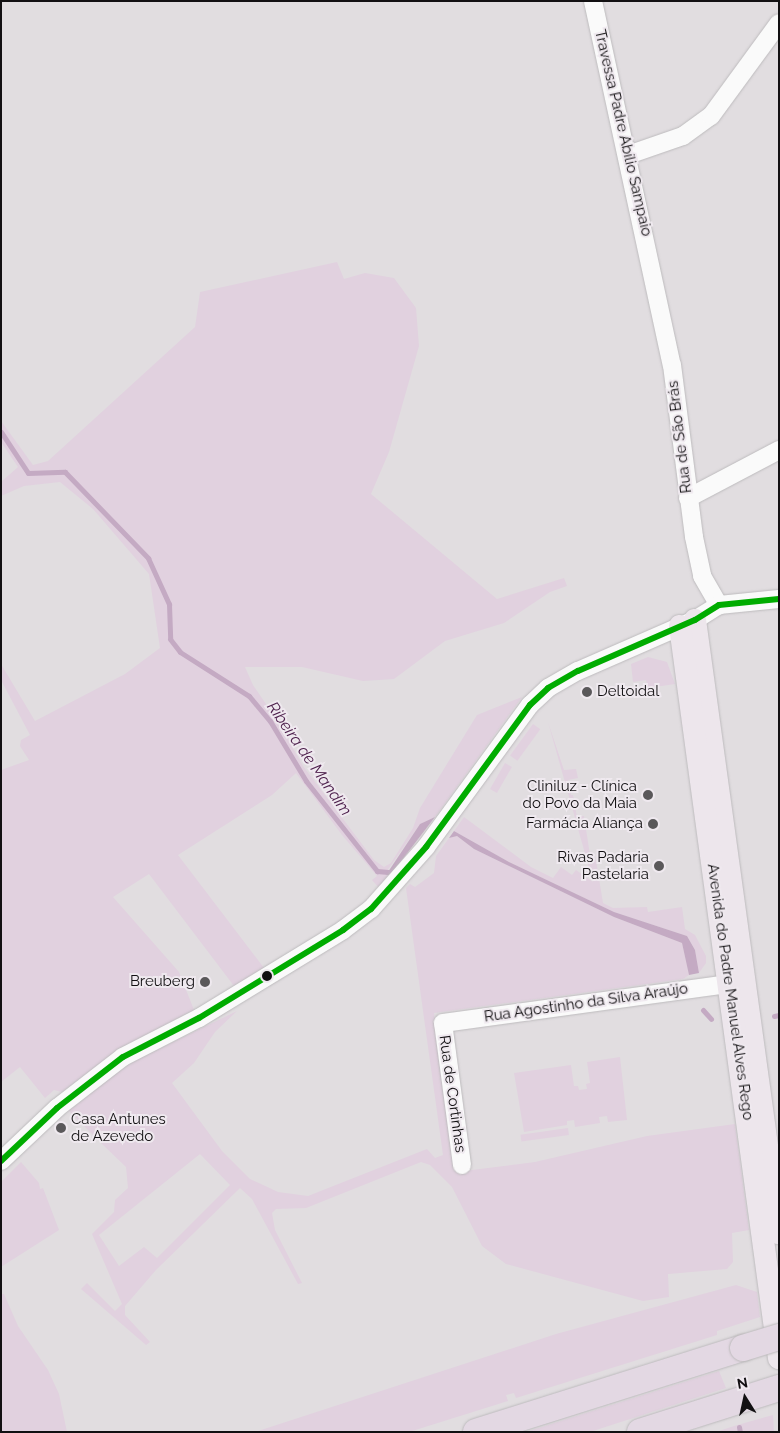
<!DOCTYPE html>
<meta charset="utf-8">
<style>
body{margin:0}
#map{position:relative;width:780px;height:1433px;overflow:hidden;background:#e1dde0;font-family:Raleway,sans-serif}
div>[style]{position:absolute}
.green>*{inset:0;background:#e1d1df;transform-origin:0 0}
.water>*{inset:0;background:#c4aac3}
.stream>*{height:5px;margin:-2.5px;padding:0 2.5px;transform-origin:2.5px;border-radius:2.5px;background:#c4aac3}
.roads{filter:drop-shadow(0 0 1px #bdbbbd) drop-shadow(0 0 1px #bdbbbd)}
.minor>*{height:18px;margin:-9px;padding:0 9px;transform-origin:9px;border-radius:9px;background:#fafafa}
.major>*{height:22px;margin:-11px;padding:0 11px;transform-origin:11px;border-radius:11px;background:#ede6ec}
.highway>*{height:26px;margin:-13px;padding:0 13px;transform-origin:13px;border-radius:13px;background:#e3d8e3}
.bridges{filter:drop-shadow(0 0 1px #bcbabb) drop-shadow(0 0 1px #bcbabb)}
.highway-bridge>*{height:26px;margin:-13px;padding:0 13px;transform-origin:13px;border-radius:13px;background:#e3d8e3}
.bus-1>*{height:6px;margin:-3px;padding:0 3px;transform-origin:3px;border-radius:3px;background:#00ac00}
.dots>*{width:14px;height:14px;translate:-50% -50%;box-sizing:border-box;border:2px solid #efe9ef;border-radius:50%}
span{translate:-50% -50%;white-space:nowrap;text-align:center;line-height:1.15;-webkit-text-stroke:4px #efe9ef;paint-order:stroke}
.street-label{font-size:15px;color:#121012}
.poi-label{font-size:15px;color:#121012}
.left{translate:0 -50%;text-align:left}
.right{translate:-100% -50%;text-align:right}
.water-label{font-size:16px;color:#4e214d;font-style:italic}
.frame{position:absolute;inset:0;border:2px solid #121012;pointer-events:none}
.north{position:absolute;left:720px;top:1373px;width:50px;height:50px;-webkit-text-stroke:4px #efe9ef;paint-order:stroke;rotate:350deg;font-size:14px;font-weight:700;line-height:20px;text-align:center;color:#121012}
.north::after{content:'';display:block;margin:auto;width:18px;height:22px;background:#121012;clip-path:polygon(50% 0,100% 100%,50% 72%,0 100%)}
</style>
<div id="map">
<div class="green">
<div style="clip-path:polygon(337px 262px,344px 279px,365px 273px,394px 278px,416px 308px,419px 346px,389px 452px,371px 494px,497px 599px,564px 578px,567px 586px,550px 592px,504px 623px,445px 641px,394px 679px,363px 681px,302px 667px,245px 667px,253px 685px,277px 720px,303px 766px,374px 860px,384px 867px,391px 863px,413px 828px,420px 808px,477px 715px,522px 697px,435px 817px,420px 824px,387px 871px,392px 873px,380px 889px,372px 880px,377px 876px,342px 835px,296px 773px,272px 795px,178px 855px,264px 968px,234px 986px,149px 874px,113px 897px,179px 972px,194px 1010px,118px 1050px,62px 1092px,54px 1090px,45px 1098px,20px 1067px,1px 1082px,1px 770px,29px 760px,20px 746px,21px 740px,30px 735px,1px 680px,1px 664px,35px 721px,125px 674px,160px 648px,149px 574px,93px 509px,60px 482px,24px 486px,1px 496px,1px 482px,18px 467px,1px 442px,1px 421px,33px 465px,48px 461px,195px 327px,200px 292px)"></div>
<div style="clip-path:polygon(648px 657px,667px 662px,675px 684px,648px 688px,646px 680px,633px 682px,631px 664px)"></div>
<div style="clip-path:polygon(548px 722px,564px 770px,576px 769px,578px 778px,568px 780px,571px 795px,573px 795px,577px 817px,584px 816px,590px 855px,596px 860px,603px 903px,613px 908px,647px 907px,648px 912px,682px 907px,685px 929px,695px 935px,706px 956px,706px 963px,699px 973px,695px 950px,687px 936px,614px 912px,509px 862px,454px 831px,464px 817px,531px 867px,553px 878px,561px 867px,572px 875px,576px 870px,593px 882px)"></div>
<div style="left:533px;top:724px;width:9px;height:39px;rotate:36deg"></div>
<div style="left:505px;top:763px;width:8px;height:30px;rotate:30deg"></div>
<div style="clip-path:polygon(evenodd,457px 836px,474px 849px,614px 917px,682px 943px,689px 975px,683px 979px,434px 1013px,456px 1172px,535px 1162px,647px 1136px,735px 1124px,749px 1230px,732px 1233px,733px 1262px,727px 1269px,668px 1274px,669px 1297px,643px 1301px,506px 1264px,482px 1246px,452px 1187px,430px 1165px,421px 1162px,306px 1208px,276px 1209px,272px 1213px,275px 1230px,302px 1283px,298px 1284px,252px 1199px,240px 1188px,156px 1270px,125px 1306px,125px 1315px,150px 1342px,146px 1345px,81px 1289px,87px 1283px,115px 1311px,122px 1304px,92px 1234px,114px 1212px,115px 1200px,128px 1188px,126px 1167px,101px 1143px,105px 1137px,99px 1134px,96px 1138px,67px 1109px,128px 1064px,237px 1011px,215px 1032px,194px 1063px,172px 1083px,222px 1151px,250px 1179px,278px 1192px,308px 1196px,427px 1149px,435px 1158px,443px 1155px,406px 888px,410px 884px,415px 887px,434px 873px,436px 856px,449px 838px,457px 836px,200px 1154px,230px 1185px,157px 1258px,144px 1247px,119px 1266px,99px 1235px,200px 1154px)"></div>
<div style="clip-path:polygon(620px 1057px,627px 1120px,608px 1122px,607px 1116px,599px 1117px,600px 1123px,575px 1127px,574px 1120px,567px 1121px,567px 1125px,524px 1132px,514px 1073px,571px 1065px,574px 1086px,578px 1086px,579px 1090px,587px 1089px,586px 1084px,590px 1083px,587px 1062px)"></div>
<div style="left:568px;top:1128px;width:7px;height:48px;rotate:82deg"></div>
<div style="clip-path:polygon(21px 1162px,39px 1183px,40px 1189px,43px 1188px,59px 1230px,1px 1267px,1px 1182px)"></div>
<div style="clip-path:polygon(736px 1285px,757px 1292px,760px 1317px,717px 1331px,717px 1335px,516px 1398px,514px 1393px,506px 1395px,508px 1401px,409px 1432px,255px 1432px,556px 1334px)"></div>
<div style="clip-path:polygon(1px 1294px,4px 1294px,18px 1326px,48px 1370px,59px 1394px,67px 1432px,1px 1432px)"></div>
<div style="clip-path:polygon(719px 1371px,726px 1388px,593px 1431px,526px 1432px)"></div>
<div style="clip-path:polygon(773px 1415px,774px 1432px,716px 1432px,734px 1426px)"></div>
</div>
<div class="water">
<div style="clip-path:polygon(435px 817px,392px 873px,386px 875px,420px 824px)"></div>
<div style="clip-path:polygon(454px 831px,509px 862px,614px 912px,687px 936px,695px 950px,699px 973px,689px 975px,682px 943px,614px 917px,474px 849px,457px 836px,449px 838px)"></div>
</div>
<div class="stream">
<div style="left:1px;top:432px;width:49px;rotate:56.6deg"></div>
<div style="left:28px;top:473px;width:37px;rotate:-2deg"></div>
<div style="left:65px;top:472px;width:120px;rotate:46deg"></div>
<div style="left:148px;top:558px;width:51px;rotate:65.5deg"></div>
<div style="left:169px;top:604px;width:35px;rotate:88deg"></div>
<div style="left:170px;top:639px;width:16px;rotate:52deg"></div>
<div style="left:180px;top:652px;width:82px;rotate:32.5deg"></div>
<div style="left:249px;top:696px;width:33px;rotate:50deg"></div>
<div style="left:270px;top:721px;width:70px;rotate:59deg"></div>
<div style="left:306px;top:781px;width:115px;rotate:51.7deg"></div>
<div style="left:377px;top:871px;width:11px;rotate:5deg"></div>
<div style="left:703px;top:1010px;width:12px;rotate:48deg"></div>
<div style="left:774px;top:1016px;width:5px;rotate:-11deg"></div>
<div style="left:739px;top:1427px;width:5px;rotate:79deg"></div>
</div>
<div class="roads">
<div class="minor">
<div style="left:593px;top:1px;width:372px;rotate:77.8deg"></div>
<div style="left:672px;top:365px;width:173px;rotate:82.7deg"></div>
<div style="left:694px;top:537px;width:40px;rotate:78deg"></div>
<div style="left:702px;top:576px;width:34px;rotate:60deg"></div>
<div style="left:628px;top:155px;width:58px;rotate:-19.1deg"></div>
<div style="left:683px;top:136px;width:34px;rotate:-36deg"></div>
<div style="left:711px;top:116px;width:115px;rotate:-53.8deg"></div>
<div style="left:688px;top:498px;width:103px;rotate:-27.8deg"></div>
<div style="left:1px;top:1161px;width:77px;rotate:-43.4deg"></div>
<div style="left:57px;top:1108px;width:83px;rotate:-37.7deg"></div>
<div style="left:123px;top:1057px;width:85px;rotate:-27.2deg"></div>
<div style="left:199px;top:1018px;width:169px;rotate:-31.4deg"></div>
<div style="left:343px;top:930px;width:35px;rotate:-37deg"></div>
<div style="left:371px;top:909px;width:83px;rotate:-48.4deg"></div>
<div style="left:426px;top:847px;width:176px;rotate:-53.8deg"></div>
<div style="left:530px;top:705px;width:25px;rotate:-43deg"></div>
<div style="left:548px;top:688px;width:34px;rotate:-30deg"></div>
<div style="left:578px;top:671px;width:128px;rotate:-23.6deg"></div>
<div style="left:695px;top:620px;width:28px;rotate:-32deg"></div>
<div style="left:719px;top:605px;width:60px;rotate:-5.7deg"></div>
<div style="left:462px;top:1165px;width:143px;rotate:-97.6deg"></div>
<div style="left:443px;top:1023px;width:289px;rotate:-7.8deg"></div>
</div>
<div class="major">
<div style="left:695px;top:620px;width:619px;rotate:82.2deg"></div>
<div style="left:680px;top:626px;width:739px;rotate:82.3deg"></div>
</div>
<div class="highway">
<div style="left:476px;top:1432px;width:280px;rotate:-17.5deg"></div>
<div style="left:640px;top:1432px;width:146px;rotate:-17.6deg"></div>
</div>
</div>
<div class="bridges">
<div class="highway-bridge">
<div style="left:743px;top:1348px;width:38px;rotate:-17deg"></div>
</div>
</div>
<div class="bus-1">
<div style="left:1px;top:1161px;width:77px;rotate:-43.4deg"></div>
<div style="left:57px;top:1108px;width:83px;rotate:-37.7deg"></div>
<div style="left:123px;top:1057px;width:85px;rotate:-27.2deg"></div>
<div style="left:199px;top:1018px;width:169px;rotate:-31.4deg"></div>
<div style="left:343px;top:930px;width:35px;rotate:-37deg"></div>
<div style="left:371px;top:909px;width:83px;rotate:-48.4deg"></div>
<div style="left:426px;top:847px;width:176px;rotate:-53.8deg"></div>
<div style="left:530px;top:705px;width:25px;rotate:-43deg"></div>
<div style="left:548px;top:688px;width:34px;rotate:-30deg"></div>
<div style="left:578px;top:671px;width:128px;rotate:-23.6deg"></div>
<div style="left:695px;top:620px;width:28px;rotate:-32deg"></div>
<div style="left:719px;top:605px;width:60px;rotate:-5.7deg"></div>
</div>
<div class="dots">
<div style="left:587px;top:692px;background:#5a585a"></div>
<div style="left:648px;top:795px;background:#5a585a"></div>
<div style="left:653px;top:824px;background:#5a585a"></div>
<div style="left:659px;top:866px;background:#5a585a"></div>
<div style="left:267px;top:976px;background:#121012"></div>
<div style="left:205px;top:982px;background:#5a585a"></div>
<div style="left:61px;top:1128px;background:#5a585a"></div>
</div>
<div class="street-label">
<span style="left:623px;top:133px;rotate:77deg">Travessa Padre Abílio Sampaio</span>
<span style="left:680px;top:437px;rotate:-97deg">Rua de São Brás</span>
<span style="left:730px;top:992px;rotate:82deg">Avenida do Padre Manuel Alves Rego</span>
<span style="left:586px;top:1003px;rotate:-8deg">Rua Agostinho da Silva Araújo</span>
<span style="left:452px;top:1094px;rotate:82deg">Rua de Cortinhas</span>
</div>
<div class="poi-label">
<span class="left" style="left:597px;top:692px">Deltoidal</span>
<span class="right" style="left:637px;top:795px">Cliniluz - Clínica<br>do Povo da Maia</span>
<span class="right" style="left:643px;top:824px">Farmácia Aliança</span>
<span class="right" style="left:649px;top:866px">Rivas Padaria<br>Pastelaria</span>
<span class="right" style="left:195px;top:982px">Breuberg</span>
<span class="left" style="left:71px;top:1128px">Casa Antunes<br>de Azevedo</span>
</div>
<div class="water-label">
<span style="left:309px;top:759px;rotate:55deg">Ribeira de Mandim</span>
</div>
<div class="frame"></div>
<div class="north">N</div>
</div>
